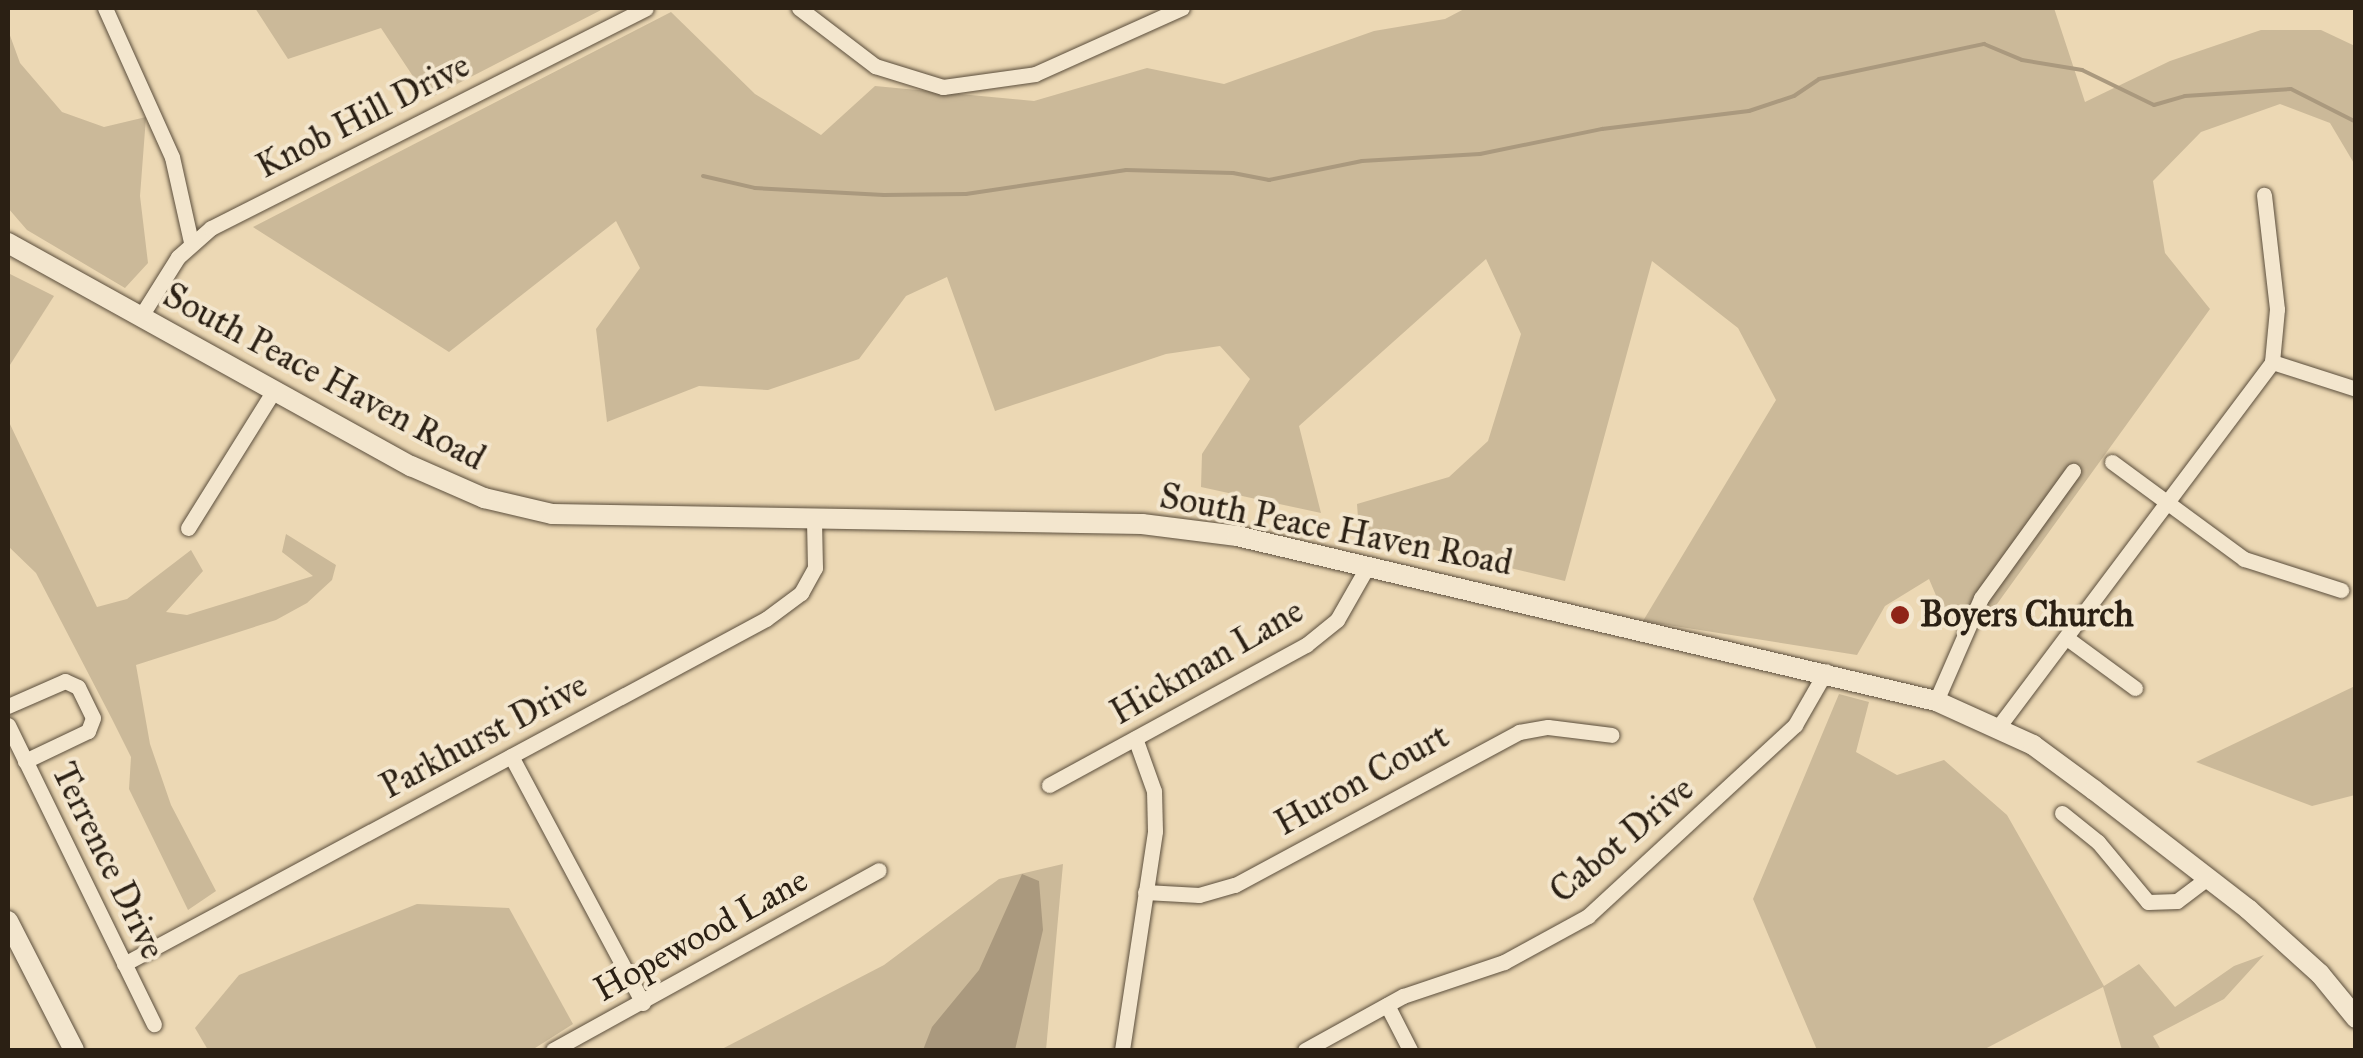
<!DOCTYPE html>
<style>
body{margin:0}
#map{position:relative;width:2363px;height:1058px;overflow:hidden;background:#ecd8b4;font-family:"IM FELL Great Primer",serif}
div>[style]{position:absolute}
.green>*{inset:0;background:#cbb999}
.water>*{inset:0;background:#aa997e}
.stream>*{height:4px;margin:-2px;padding:0 2px;transform-origin:2px;border-radius:2px;background:#aa997e}
.roads{filter:drop-shadow(0 0 2px #5b4e3c) drop-shadow(0 0 2px #5b4e3c)}
.street>*{height:15px;margin:-7.5px;padding:0 7.5px;transform-origin:7.5px;border-radius:7.5px;background:#f3e6ce}
.secondary>*{height:20px;margin:-10px;padding:0 10px;transform-origin:10px;border-radius:10px;background:#f3e6ce}
.dots>*{width:28px;height:28px;translate:-50% -50%;box-sizing:border-box;border:5px solid #f3e6ce;border-radius:50%}
span{translate:-50% -50%;white-space:nowrap;text-align:center;line-height:1.15;-webkit-text-stroke:8px #f3e6ce;paint-order:stroke}
.street-label{font-size:35px;color:#2b2014}
.poi-label{font-size:35px;color:#2b2014;font-weight:700}
.left{translate:0 -50%;text-align:left}
.frame{position:absolute;inset:0;border:10px solid #2b2014;pointer-events:none}
</style>
<div id="map">
<div class="green">
<div style="clip-path:polygon(255px 8px,605px 8px,428px 99px,381px 28px,288px 59px)"></div>
<div style="clip-path:polygon(1466px 8px,2054px 8px,2085px 102px,2170px 61px,2261px 30px,2321px 30px,2355px 46px,2355px 165px,2330px 123px,2280px 104px,2201px 132px,2153px 181px,2165px 253px,2210px 309px,1984px 622px,1949px 626px,1929px 579px,1885px 606px,1857px 655px,1643px 621px,1776px 400px,1738px 328px,1652px 261px,1565px 581px,1359px 532px,1357px 504px,1449px 477px,1488px 441px,1521px 334px,1486px 259px,1299px 426px,1321px 513px,1201px 487px,1202px 454px,1250px 379px,1220px 346px,1166px 354px,995px 411px,947px 277px,906px 296px,859px 359px,768px 390px,699px 386px,607px 422px,596px 329px,640px 268px,616px 221px,449px 352px,253px 227px,671px 12px,755px 94px,821px 135px,875px 86px,1034px 101px,1147px 68px,1224px 84px,1374px 31px,1445px 19px)"></div>
<div style="clip-path:polygon(8px 30px,20px 63px,62px 112px,104px 127px,146px 117px,140px 196px,148px 263px,125px 288px,27px 230px,8px 208px)"></div>
<div style="clip-path:polygon(8px 273px,54px 296px,8px 368px)"></div>
<div style="clip-path:polygon(8px 420px,97px 607px,127px 599px,191px 550px,203px 571px,166px 612px,187px 615px,313px 576px,282px 552px,286px 534px,336px 565px,332px 580px,307px 603px,276px 620px,136px 665px,150px 744px,171px 805px,216px 891px,188px 910px,129px 789px,131px 757px,112px 719px,36px 573px,8px 546px)"></div>
<div style="clip-path:polygon(2355px 686px,2355px 795px,2312px 806px,2196px 762px)"></div>
<div style="clip-path:polygon(1839px 694px,1869px 702px,1856px 752px,1897px 775px,1944px 760px,2007px 815px,2104px 986px,2139px 964px,2175px 1007px,2234px 966px,2264px 955px,2224px 999px,2153px 1036px,2161px 1050px,2122px 1050px,2103px 987px,1983px 1050px,1817px 1050px,1753px 899px)"></div>
<div style="clip-path:polygon(1063px 864px,1046px 1050px,720px 1050px,884px 965px,999px 879px)"></div>
<div style="clip-path:polygon(417px 904px,509px 908px,573px 1024px,532px 1050px,208px 1050px,195px 1028px,239px 975px)"></div>
</div>
<div class="water">
<div style="clip-path:polygon(1022px 874px,1039px 881px,1043px 930px,1015px 1050px,923px 1050px,932px 1027px,979px 970px)"></div>
</div>
<div class="stream">
<div style="left:703px;top:176px;width:53px;rotate:13deg"></div>
<div style="left:755px;top:188px;width:129px;rotate:3.1deg"></div>
<div style="left:884px;top:195px;width:82px;rotate:-0.7deg"></div>
<div style="left:966px;top:194px;width:162px;rotate:-8.5deg"></div>
<div style="left:1126px;top:170px;width:107px;rotate:1.6deg"></div>
<div style="left:1233px;top:173px;width:37px;rotate:11deg"></div>
<div style="left:1269px;top:180px;width:95px;rotate:-11.5deg"></div>
<div style="left:1362px;top:161px;width:118px;rotate:-3.4deg"></div>
<div style="left:1480px;top:154px;width:125px;rotate:-11.6deg"></div>
<div style="left:1602px;top:129px;width:148px;rotate:-7deg"></div>
<div style="left:1749px;top:111px;width:47px;rotate:-18.4deg"></div>
<div style="left:1794px;top:96px;width:30px;rotate:-34deg"></div>
<div style="left:1819px;top:79px;width:169px;rotate:-12deg"></div>
<div style="left:1984px;top:44px;width:41px;rotate:22.8deg"></div>
<div style="left:2022px;top:60px;width:61px;rotate:9.5deg"></div>
<div style="left:2082px;top:70px;width:80px;rotate:25.9deg"></div>
<div style="left:2154px;top:105px;width:32px;rotate:-16deg"></div>
<div style="left:2185px;top:96px;width:106px;rotate:-3.8deg"></div>
<div style="left:2291px;top:89px;width:73px;rotate:26.9deg"></div>
</div>
<div class="roads">
<div class="street">
<div style="left:105px;top:8px;width:163px;rotate:65.8deg"></div>
<div style="left:172px;top:157px;width:87px;rotate:77.4deg"></div>
<div style="left:799px;top:8px;width:96px;rotate:37.3deg"></div>
<div style="left:875px;top:66px;width:71px;rotate:17.2deg"></div>
<div style="left:943px;top:87px;width:93px;rotate:-8deg"></div>
<div style="left:1035px;top:74px;width:161px;rotate:-24.2deg"></div>
<div style="left:141px;top:316px;width:70px;rotate:-57.9deg"></div>
<div style="left:178px;top:257px;width:44px;rotate:-41.3deg"></div>
<div style="left:211px;top:228px;width:487px;rotate:-26.8deg"></div>
<div style="left:2272px;top:362px;width:88px;rotate:17.8deg"></div>
<div style="left:2112px;top:462px;width:164px;rotate:36.3deg"></div>
<div style="left:2244px;top:559px;width:102px;rotate:17.7deg"></div>
<div style="left:188px;top:528px;width:160px;rotate:-58deg"></div>
<div style="left:2068px;top:639px;width:83px;rotate:36.2deg"></div>
<div style="left:1936px;top:701px;width:112px;rotate:-66.4deg"></div>
<div style="left:1981px;top:598px;width:157px;rotate:-54.1deg"></div>
<div style="left:8px;top:706px;width:62px;rotate:-23.7deg"></div>
<div style="left:65px;top:681px;width:14px;rotate:25deg"></div>
<div style="left:78px;top:687px;width:34px;rotate:64deg"></div>
<div style="left:93px;top:718px;width:14px;rotate:111deg"></div>
<div style="left:88px;top:731px;width:70px;rotate:154.5deg"></div>
<div style="left:8px;top:725px;width:333px;rotate:64deg"></div>
<div style="left:1999px;top:726px;width:455px;rotate:-53.1deg"></div>
<div style="left:2272px;top:362px;width:53px;rotate:-84.6deg"></div>
<div style="left:2277px;top:309px;width:115px;rotate:-96.5deg"></div>
<div style="left:511px;top:756px;width:280px;rotate:61.9deg"></div>
<div style="left:1049px;top:785px;width:293px;rotate:-28.6deg"></div>
<div style="left:1306px;top:645px;width:40px;rotate:-39deg"></div>
<div style="left:1337px;top:620px;width:64px;rotate:-60.3deg"></div>
<div style="left:2062px;top:813px;width:46px;rotate:38.9deg"></div>
<div style="left:2098px;top:842px;width:78px;rotate:50.2deg"></div>
<div style="left:2148px;top:902px;width:29px;rotate:-2deg"></div>
<div style="left:2177px;top:901px;width:38px;rotate:-37deg"></div>
<div style="left:1145px;top:892px;width:54px;rotate:3.2deg"></div>
<div style="left:1199px;top:895px;width:37px;rotate:-16deg"></div>
<div style="left:1235px;top:885px;width:323px;rotate:-28.3deg"></div>
<div style="left:1519px;top:732px;width:29px;rotate:-10deg"></div>
<div style="left:1548px;top:727px;width:64px;rotate:7.1deg"></div>
<div style="left:124px;top:964px;width:729px;rotate:-28.25deg"></div>
<div style="left:766px;top:619px;width:44px;rotate:-36.6deg"></div>
<div style="left:801px;top:593px;width:29px;rotate:-61deg"></div>
<div style="left:815px;top:568px;width:48px;rotate:-91.2deg"></div>
<div style="left:1387px;top:1005px;width:51px;rotate:62.9deg"></div>
<div style="left:553px;top:1050px;width:372px;rotate:-28.9deg"></div>
<div style="left:1122px;top:1050px;width:221px;rotate:-81.4deg"></div>
<div style="left:1155px;top:831px;width:40px;rotate:-91.4deg"></div>
<div style="left:1154px;top:791px;width:56px;rotate:-109.7deg"></div>
<div style="left:1305px;top:1050px;width:112px;rotate:-28.9deg"></div>
<div style="left:1403px;top:996px;width:107px;rotate:-18.6deg"></div>
<div style="left:1504px;top:962px;width:96px;rotate:-28.7deg"></div>
<div style="left:1588px;top:916px;width:282px;rotate:-42.7deg"></div>
<div style="left:1795px;top:725px;width:62px;rotate:-60.1deg"></div>
</div>
<div class="secondary">
<div style="left:8px;top:243px;width:461px;rotate:29deg"></div>
<div style="left:411px;top:466px;width:80px;rotate:23.7deg"></div>
<div style="left:484px;top:498px;width:70px;rotate:13.2deg"></div>
<div style="left:552px;top:514px;width:590px;rotate:0.97deg"></div>
<div style="left:1142px;top:524px;width:96px;rotate:7.2deg"></div>
<div style="left:1237px;top:536px;width:718px;rotate:13.28deg"></div>
<div style="left:1936px;top:701px;width:107px;rotate:24.4deg"></div>
<div style="left:2033px;top:745px;width:76px;rotate:36.4deg"></div>
<div style="left:2094px;top:790px;width:195px;rotate:37.7deg"></div>
<div style="left:2248px;top:909px;width:97px;rotate:42.1deg"></div>
<div style="left:2320px;top:974px;width:57px;rotate:50.7deg"></div>
<div style="left:8px;top:921px;width:145px;rotate:62.9deg"></div>
</div>
</div>
<div class="dots">
<div style="left:1900px;top:615px;background:#8f2418"></div>
</div>
<div class="street-label">
<span style="left:363px;top:116px;rotate:-27deg">Knob Hill Drive</span>
<span style="left:324px;top:377px;rotate:28deg">South Peace Haven Road</span>
<span style="left:1336px;top:530px;rotate:11deg">South Peace Haven Road</span>
<span style="left:1207px;top:662px;rotate:-30deg">Hickman Lane</span>
<span style="left:484px;top:736px;rotate:-28deg">Parkhurst Drive</span>
<span style="left:1362px;top:780px;rotate:-29deg">Huron Court</span>
<span style="left:1622px;top:840px;rotate:-40deg">Cabot Drive</span>
<span style="left:108px;top:861px;rotate:64deg">Terrence Drive</span>
<span style="left:701px;top:935px;rotate:-29deg">Hopewood Lane</span>
</div>
<div class="poi-label">
<span class="left" style="left:1920px;top:615px">Boyers Church</span>
</div>
<div class="frame"></div>
</div>
